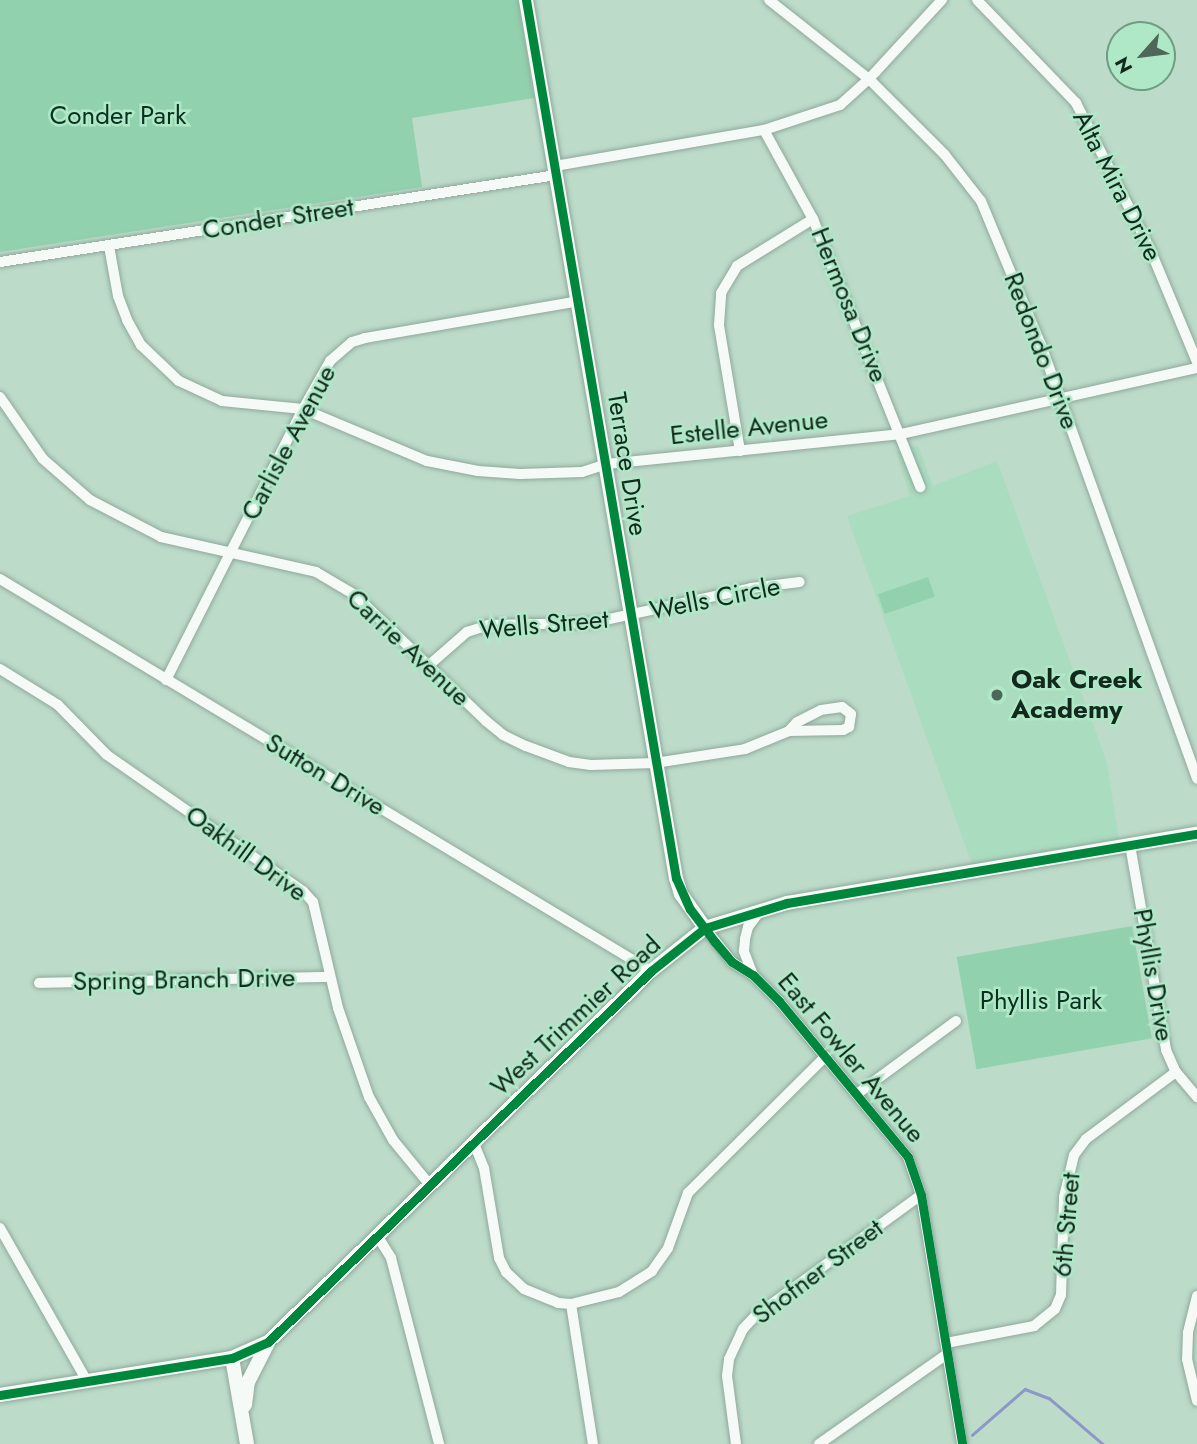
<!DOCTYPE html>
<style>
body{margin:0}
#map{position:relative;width:1197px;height:1444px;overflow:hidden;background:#bcdbc9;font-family:Jost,sans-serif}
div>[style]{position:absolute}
.built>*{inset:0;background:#aadcc0}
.green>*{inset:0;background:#91d1ae;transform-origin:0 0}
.stream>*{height:2.5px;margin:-1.25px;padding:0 1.25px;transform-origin:1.25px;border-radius:1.25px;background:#8b98c8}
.roads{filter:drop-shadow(0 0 2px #90a89b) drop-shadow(0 0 2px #90a89b)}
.minor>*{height:10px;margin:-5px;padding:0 5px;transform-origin:5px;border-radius:5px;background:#f5faf7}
.tertiary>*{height:14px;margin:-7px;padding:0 7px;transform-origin:7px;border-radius:7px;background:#f5faf7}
.cycleway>*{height:9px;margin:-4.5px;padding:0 4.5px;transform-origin:4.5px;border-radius:4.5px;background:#00873e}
.dots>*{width:19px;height:19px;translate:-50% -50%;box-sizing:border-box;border:4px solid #afe8c7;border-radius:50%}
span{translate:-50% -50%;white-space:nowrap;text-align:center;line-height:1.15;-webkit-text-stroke:5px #afe8c7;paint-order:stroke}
.park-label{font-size:26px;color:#08311f}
.street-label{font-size:26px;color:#12291d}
.poi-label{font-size:26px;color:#12291d;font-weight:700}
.left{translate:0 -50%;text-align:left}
.north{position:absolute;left:1106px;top:21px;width:70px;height:70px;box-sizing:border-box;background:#afe8c7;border:2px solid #709c83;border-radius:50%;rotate:242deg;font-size:19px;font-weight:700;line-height:28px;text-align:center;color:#12291d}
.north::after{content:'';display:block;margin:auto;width:24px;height:32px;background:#4e6759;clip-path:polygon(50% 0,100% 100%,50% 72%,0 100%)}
</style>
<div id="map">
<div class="built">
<div style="clip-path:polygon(918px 446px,933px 486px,997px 461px,1107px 763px,1119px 839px,972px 864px,847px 516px,910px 496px,896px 452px)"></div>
</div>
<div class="green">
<div style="clip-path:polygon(0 0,518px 0,534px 98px,412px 118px,422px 187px,0 252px)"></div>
<div style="left:928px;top:577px;width:21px;height:53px;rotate:71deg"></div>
<div style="left:1132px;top:926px;width:114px;height:178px;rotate:80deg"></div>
</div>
<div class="stream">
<div style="left:972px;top:1435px;width:70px;rotate:-41deg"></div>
<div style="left:1025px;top:1389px;width:26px;rotate:21deg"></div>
<div style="left:1049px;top:1398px;width:71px;rotate:40.4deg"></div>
</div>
<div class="roads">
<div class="minor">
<div style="left:769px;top:0;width:127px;rotate:38.3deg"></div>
<div style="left:869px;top:79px;width:107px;rotate:45deg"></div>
<div style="left:945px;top:155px;width:58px;rotate:52deg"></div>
<div style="left:981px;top:201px;width:156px;rotate:67.4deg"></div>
<div style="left:1041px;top:345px;width:461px;rotate:70.2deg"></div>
<div style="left:977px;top:0;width:143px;rotate:46.1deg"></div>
<div style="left:1076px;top:103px;width:164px;rotate:63.1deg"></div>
<div style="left:1150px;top:249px;width:122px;rotate:67.4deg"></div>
<div style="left:764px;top:130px;width:102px;rotate:61.2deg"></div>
<div style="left:813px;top:219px;width:289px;rotate:68.2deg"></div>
<div style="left:555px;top:166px;width:212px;rotate:-9.8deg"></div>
<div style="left:764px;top:130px;width:80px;rotate:-18.2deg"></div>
<div style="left:840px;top:105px;width:39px;rotate:-42deg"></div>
<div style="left:869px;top:79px;width:108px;rotate:-47.3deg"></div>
<div style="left:109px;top:246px;width:51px;rotate:79.8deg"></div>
<div style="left:118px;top:296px;width:26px;rotate:69deg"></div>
<div style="left:127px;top:320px;width:29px;rotate:61deg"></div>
<div style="left:141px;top:345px;width:52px;rotate:43.5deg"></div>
<div style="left:179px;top:381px;width:47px;rotate:24.9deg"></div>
<div style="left:222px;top:401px;width:81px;rotate:5.6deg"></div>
<div style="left:303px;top:409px;width:134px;rotate:22.8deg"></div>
<div style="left:427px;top:461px;width:52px;rotate:11.1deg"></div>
<div style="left:478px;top:471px;width:42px;rotate:4.1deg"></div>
<div style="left:520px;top:474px;width:62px;rotate:-1.8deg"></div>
<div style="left:582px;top:472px;width:26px;rotate:-18deg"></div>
<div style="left:607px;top:464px;width:296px;rotate:-5.8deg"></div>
<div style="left:901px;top:434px;width:303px;rotate:-12.6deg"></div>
<div style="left:0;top:262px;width:563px;rotate:-8.89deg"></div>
<div style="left:0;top:397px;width:75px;rotate:55.3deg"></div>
<div style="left:43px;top:459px;width:62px;rotate:41.1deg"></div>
<div style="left:90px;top:500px;width:80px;rotate:27.5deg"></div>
<div style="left:161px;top:537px;width:159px;rotate:12.7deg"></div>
<div style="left:316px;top:572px;width:45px;rotate:30.5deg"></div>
<div style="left:355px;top:595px;width:182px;rotate:43.9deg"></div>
<div style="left:486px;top:721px;width:22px;rotate:39deg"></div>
<div style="left:503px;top:735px;width:25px;rotate:26deg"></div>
<div style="left:526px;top:746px;width:46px;rotate:20.4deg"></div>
<div style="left:569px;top:762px;width:22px;rotate:8deg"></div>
<div style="left:591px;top:765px;width:64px;rotate:-1.8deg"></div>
<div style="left:655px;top:763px;width:91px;rotate:-8.8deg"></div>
<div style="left:745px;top:749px;width:48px;rotate:-22.2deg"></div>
<div style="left:789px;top:731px;width:54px;rotate:-1.1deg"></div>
<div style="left:843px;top:730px;width:7px;rotate:-27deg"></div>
<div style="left:849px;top:727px;width:13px;rotate:-81deg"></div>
<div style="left:851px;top:714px;width:11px;rotate:-142deg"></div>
<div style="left:842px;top:707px;width:21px;rotate:172deg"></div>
<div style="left:821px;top:710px;width:27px;rotate:153deg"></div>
<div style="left:797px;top:722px;width:12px;rotate:132deg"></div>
<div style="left:740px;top:451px;width:128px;rotate:-99.5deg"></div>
<div style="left:719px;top:325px;width:32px;rotate:-86deg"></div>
<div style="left:721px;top:293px;width:31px;rotate:-59deg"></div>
<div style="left:737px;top:266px;width:89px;rotate:-31.7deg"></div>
<div style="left:0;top:579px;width:760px;rotate:31.05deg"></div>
<div style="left:428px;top:666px;width:52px;rotate:-41.1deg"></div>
<div style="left:467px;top:632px;width:22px;rotate:-18deg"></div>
<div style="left:488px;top:625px;width:103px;rotate:-1.1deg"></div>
<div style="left:591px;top:623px;width:164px;rotate:-12.3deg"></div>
<div style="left:751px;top:588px;width:49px;rotate:-7deg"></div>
<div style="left:0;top:669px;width:68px;rotate:31.8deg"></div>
<div style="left:58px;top:705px;width:70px;rotate:45.6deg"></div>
<div style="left:107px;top:755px;width:239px;rotate:34.8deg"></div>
<div style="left:303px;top:891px;width:15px;rotate:48deg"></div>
<div style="left:313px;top:902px;width:109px;rotate:76.7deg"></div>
<div style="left:338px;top:1008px;width:94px;rotate:70.8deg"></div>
<div style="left:369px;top:1097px;width:49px;rotate:60.8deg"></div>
<div style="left:393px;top:1140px;width:58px;rotate:50.6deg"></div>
<div style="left:166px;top:680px;width:304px;rotate:-63.2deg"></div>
<div style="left:303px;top:409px;width:55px;rotate:-60.6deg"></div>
<div style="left:330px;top:361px;width:29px;rotate:-41deg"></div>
<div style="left:352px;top:342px;width:14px;rotate:-17deg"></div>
<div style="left:365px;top:338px;width:217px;rotate:-9.8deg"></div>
<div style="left:1130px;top:845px;width:208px;rotate:80deg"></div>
<div style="left:1166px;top:1050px;width:24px;rotate:66deg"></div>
<div style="left:1176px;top:1072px;width:33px;rotate:50deg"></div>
<div style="left:705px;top:928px;width:43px;rotate:51.5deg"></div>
<div style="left:732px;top:962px;width:25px;rotate:32deg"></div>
<div style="left:753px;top:975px;width:37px;rotate:45deg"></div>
<div style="left:779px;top:1001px;width:202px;rotate:50.4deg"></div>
<div style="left:908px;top:1157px;width:40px;rotate:71.1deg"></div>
<div style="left:921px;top:1195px;width:252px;rotate:80.6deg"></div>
<div style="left:753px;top:975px;width:26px;rotate:-111deg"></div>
<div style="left:744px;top:951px;width:12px;rotate:-85deg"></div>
<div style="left:745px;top:939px;width:12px;rotate:-76deg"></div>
<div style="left:748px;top:927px;width:20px;rotate:-53deg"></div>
<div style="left:39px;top:983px;width:290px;rotate:-1.2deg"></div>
<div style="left:857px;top:1094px;width:123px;rotate:-36.4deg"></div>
<div style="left:473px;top:1141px;width:29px;rotate:68deg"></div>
<div style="left:484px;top:1168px;width:91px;rotate:80.5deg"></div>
<div style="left:499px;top:1258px;width:16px;rotate:63deg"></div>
<div style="left:506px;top:1272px;width:25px;rotate:43deg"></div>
<div style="left:524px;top:1289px;width:37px;rotate:22deg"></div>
<div style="left:558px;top:1303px;width:13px;rotate:4deg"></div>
<div style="left:571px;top:1304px;width:142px;rotate:81.1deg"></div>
<div style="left:0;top:1228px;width:176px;rotate:60.4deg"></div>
<div style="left:378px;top:1237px;width:25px;rotate:58deg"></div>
<div style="left:391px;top:1258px;width:192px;rotate:75.5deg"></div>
<div style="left:1197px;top:1296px;width:38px;rotate:104deg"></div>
<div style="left:1188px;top:1333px;width:26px;rotate:92deg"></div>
<div style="left:1187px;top:1359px;width:43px;rotate:76.6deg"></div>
<div style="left:571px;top:1304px;width:49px;rotate:-14deg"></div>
<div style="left:619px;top:1292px;width:39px;rotate:-32deg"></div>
<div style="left:652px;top:1271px;width:28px;rotate:-55deg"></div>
<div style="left:668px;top:1248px;width:59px;rotate:-70deg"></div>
<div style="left:688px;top:1193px;width:194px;rotate:-44.8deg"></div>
<div style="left:946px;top:1343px;width:90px;rotate:-10.9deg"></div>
<div style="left:1034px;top:1326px;width:27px;rotate:-39deg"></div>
<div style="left:1055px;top:1309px;width:15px;rotate:-67deg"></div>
<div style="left:1061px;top:1295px;width:98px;rotate:-88.2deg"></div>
<div style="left:1064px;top:1197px;width:43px;rotate:-76.6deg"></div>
<div style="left:1074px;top:1155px;width:20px;rotate:-53deg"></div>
<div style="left:1086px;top:1139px;width:112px;rotate:-36.7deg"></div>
<div style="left:736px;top:1444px;width:69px;rotate:-97.5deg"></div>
<div style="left:727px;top:1376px;width:17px;rotate:-83deg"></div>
<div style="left:729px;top:1359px;width:33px;rotate:-65deg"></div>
<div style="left:743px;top:1329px;width:18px;rotate:-47deg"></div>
<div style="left:755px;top:1316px;width:205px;rotate:-36.1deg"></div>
<div style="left:819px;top:1444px;width:156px;rotate:-35.1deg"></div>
</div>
<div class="tertiary">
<div style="left:526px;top:0;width:891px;rotate:80.31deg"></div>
<div style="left:676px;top:878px;width:17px;rotate:73deg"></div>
<div style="left:681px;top:894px;width:42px;rotate:54.8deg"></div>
<div style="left:232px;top:1358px;width:87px;rotate:80.1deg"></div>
<div style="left:0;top:1395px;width:235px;rotate:-9.1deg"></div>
<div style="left:232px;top:1358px;width:39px;rotate:-24deg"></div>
<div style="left:268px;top:1342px;width:533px;rotate:-44.09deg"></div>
<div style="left:651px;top:971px;width:69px;rotate:-38.5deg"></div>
<div style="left:705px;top:928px;width:86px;rotate:-17deg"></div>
<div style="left:787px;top:903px;width:416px;rotate:-9.6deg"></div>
<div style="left:245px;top:1405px;width:23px;rotate:-83deg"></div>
<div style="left:248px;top:1382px;width:44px;rotate:-62.9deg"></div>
</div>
</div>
<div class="cycleway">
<div style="left:526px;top:0;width:891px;rotate:80.31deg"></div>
<div style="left:676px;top:878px;width:34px;rotate:66deg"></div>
<div style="left:690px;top:909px;width:41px;rotate:52.9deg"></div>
<div style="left:715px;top:942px;width:26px;rotate:50deg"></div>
<div style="left:732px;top:962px;width:25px;rotate:32deg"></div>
<div style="left:753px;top:975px;width:37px;rotate:45deg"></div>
<div style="left:779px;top:1001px;width:202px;rotate:50.4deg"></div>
<div style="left:908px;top:1157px;width:40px;rotate:71.1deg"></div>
<div style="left:921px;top:1195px;width:252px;rotate:80.6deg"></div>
<div style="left:0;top:1395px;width:235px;rotate:-9.1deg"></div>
<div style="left:232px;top:1358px;width:39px;rotate:-24deg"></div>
<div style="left:268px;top:1342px;width:533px;rotate:-44.09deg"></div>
<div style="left:651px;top:971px;width:69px;rotate:-38.5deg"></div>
<div style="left:705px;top:928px;width:86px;rotate:-17deg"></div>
<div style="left:787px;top:903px;width:416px;rotate:-9.6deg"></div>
</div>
<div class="dots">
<div style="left:997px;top:695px;background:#4e6759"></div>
</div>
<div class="park-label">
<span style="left:118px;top:116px">Conder Park</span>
<span style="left:1041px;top:1001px">Phyllis Park</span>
</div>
<div class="street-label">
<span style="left:1117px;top:186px;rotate:63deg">Alta Mira Drive</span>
<span style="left:278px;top:219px;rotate:-9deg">Conder Street</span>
<span style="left:849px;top:305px;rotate:68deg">Hermosa Drive</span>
<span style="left:1041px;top:351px;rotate:69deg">Redondo Drive</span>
<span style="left:749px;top:428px;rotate:-6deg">Estelle Avenue</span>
<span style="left:289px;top:443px;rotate:-62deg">Carlisle Avenue</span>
<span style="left:627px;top:464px;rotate:81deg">Terrace Drive</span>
<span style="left:715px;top:599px;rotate:-11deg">Wells Circle</span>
<span style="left:544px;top:625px;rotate:-5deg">Wells Street</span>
<span style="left:408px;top:648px;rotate:43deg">Carrie Avenue</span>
<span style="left:325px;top:775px;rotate:31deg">Sutton Drive</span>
<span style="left:246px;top:854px;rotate:36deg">Oakhill Drive</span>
<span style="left:1153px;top:975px;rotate:80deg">Phyllis Drive</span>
<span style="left:184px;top:980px;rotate:-1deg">Spring Branch Drive</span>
<span style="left:576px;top:1016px;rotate:-43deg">West Trimmier Road</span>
<span style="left:851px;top:1058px;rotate:50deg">East Fowler Avenue</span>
<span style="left:1067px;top:1225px;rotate:-85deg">6th Street</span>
<span style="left:818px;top:1272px;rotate:-37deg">Shofner Street</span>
</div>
<div class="poi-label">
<span class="left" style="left:1011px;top:695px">Oak Creek<br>Academy</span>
</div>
<div class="north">N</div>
</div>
